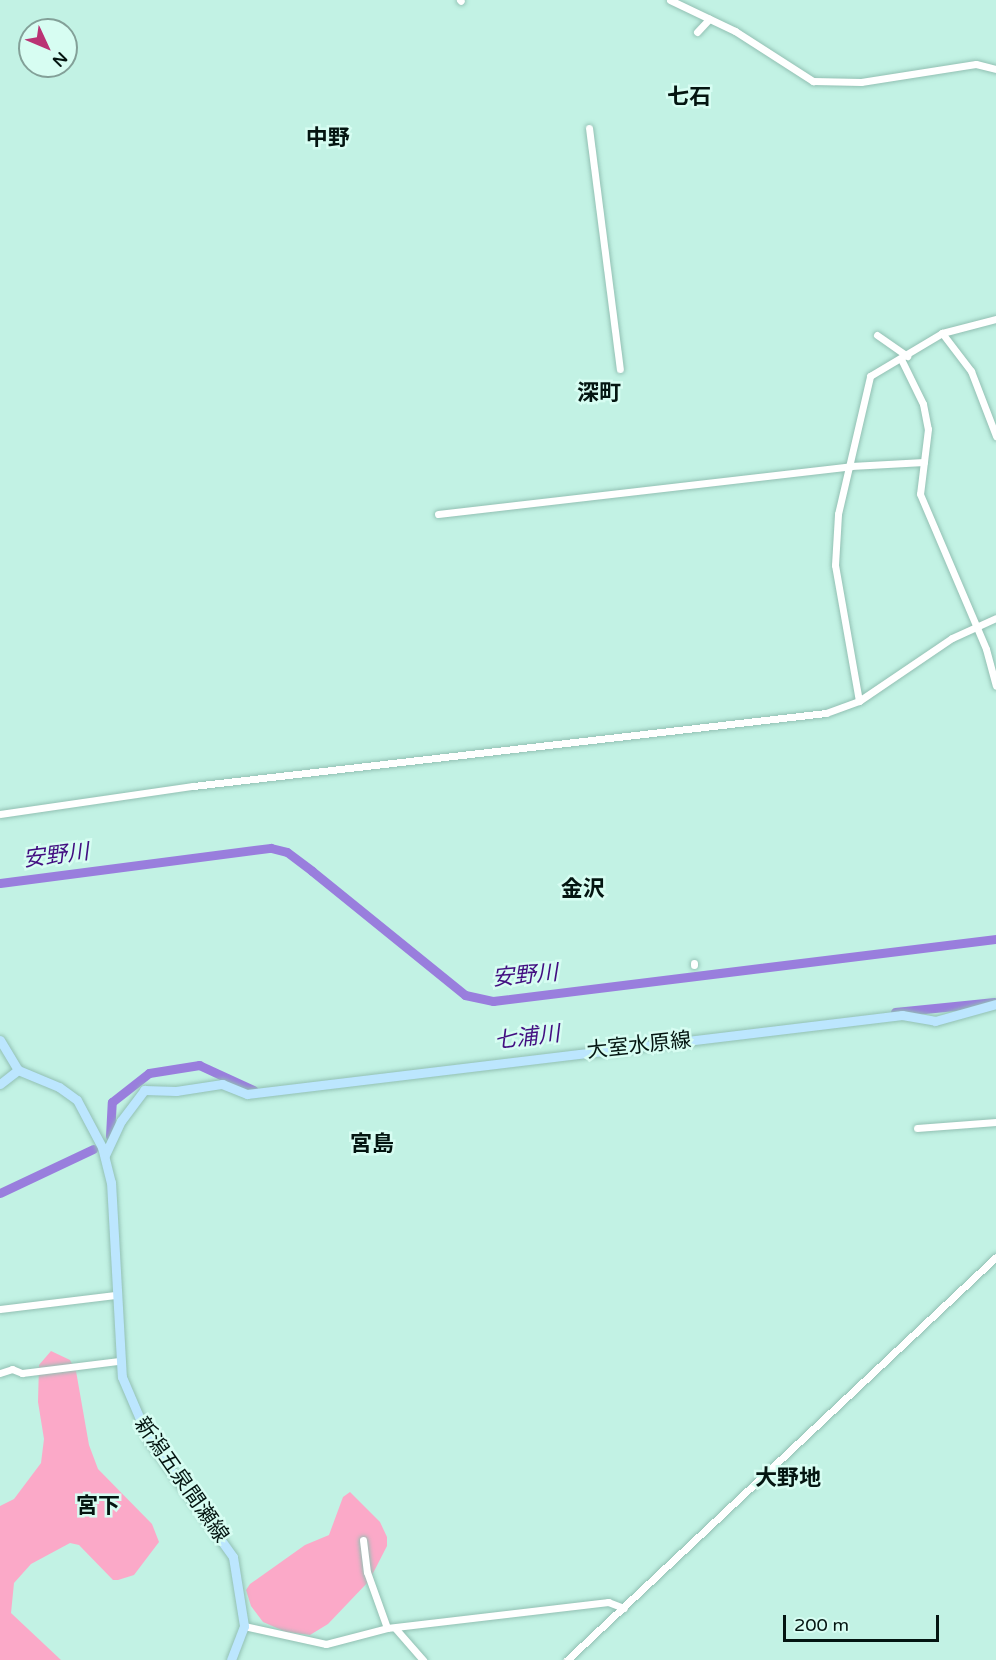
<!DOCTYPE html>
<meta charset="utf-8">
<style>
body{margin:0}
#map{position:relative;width:996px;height:1660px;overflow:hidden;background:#c2f2e4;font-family:"Varela Round","Noto Sans JP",sans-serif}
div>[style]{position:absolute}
.green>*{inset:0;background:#fba9c8}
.river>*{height:9px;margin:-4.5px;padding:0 4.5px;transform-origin:4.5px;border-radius:4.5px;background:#997edd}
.roads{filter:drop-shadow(0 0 2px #92c0b3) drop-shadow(0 0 2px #92c0b3)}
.minor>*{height:7px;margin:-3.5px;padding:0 3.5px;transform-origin:3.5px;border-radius:3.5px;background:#fff}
.major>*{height:9px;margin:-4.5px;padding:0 4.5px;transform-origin:4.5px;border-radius:4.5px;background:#bce6fe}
span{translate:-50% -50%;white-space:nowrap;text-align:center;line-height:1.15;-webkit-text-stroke:5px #d7fdf2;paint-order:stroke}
.street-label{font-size:21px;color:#041511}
.neighbourhood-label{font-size:22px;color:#041511;font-weight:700}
.water-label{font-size:22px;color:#420e81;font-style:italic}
.north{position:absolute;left:18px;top:18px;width:60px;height:60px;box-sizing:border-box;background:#d7fdf2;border:2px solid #83a098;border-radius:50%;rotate:134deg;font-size:16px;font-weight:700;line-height:24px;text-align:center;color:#041511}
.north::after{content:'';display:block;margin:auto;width:21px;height:27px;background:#ba3374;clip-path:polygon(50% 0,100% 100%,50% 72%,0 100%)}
.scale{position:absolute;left:783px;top:1615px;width:156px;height:27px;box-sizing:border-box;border:3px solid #041511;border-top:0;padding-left:8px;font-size:18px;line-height:21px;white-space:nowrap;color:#041511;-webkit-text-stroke:4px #d7fdf2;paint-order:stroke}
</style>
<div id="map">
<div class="green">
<div style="clip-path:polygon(51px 1351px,70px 1360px,76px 1371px,89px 1445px,98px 1469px,152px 1524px,159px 1542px,134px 1575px,118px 1580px,113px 1580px,79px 1545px,70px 1543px,31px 1564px,14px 1583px,11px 1613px,61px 1660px,0 1660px,0 1506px,14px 1499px,41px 1463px,44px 1439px,38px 1402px,39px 1365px)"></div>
<div style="clip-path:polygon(350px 1492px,380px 1522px,387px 1537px,387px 1546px,369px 1581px,328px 1624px,310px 1635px,286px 1632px,263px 1622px,251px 1606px,246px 1590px,250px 1584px,305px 1545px,329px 1535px,343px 1497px)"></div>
</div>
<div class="river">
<div style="left:0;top:883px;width:273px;rotate:-7.4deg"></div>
<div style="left:271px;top:848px;width:16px;rotate:14deg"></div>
<div style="left:287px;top:852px;width:31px;rotate:37deg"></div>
<div style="left:312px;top:871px;width:197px;rotate:39deg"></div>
<div style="left:465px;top:995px;width:29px;rotate:12deg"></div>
<div style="left:493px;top:1001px;width:507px;rotate:-7.03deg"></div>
<div style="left:895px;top:1012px;width:100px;rotate:-5.7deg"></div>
<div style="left:110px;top:1136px;width:34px;rotate:-87deg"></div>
<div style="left:112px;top:1102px;width:47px;rotate:-38.1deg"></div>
<div style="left:149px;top:1073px;width:51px;rotate:-9.1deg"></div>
<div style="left:199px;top:1065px;width:60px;rotate:24.8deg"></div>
<div style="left:0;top:1193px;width:103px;rotate:-25.3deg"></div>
</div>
<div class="roads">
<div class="minor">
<div style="left:460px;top:0;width:1px;rotate:45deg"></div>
<div style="left:670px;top:0;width:72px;rotate:25.5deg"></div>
<div style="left:735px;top:31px;width:93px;rotate:32.7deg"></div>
<div style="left:813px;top:81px;width:48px;rotate:1.2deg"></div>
<div style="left:861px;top:82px;width:116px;rotate:-8.9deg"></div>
<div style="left:976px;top:64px;width:21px;rotate:14deg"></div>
<div style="left:697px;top:32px;width:18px;rotate:-47deg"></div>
<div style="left:589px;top:128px;width:243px;rotate:82.7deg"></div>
<div style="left:942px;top:333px;width:48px;rotate:52.7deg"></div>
<div style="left:971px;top:371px;width:70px;rotate:69deg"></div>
<div style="left:877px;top:335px;width:37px;rotate:35deg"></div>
<div style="left:901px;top:359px;width:50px;rotate:63.9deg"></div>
<div style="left:923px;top:404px;width:25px;rotate:79deg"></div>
<div style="left:928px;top:429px;width:65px;rotate:97deg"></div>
<div style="left:920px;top:494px;width:168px;rotate:66.9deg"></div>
<div style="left:986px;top:649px;width:38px;rotate:75deg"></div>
<div style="left:438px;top:514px;width:416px;rotate:-6.6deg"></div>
<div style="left:851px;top:466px;width:73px;rotate:-3.1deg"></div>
<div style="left:859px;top:701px;width:138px;rotate:-100deg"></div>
<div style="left:835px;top:565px;width:51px;rotate:-86.6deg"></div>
<div style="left:838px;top:514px;width:142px;rotate:-76.9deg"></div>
<div style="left:870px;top:376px;width:84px;rotate:-30.8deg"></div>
<div style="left:942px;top:333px;width:56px;rotate:-14.5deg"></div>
<div style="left:0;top:814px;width:195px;rotate:-8.3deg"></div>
<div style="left:193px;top:786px;width:637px;rotate:-6.58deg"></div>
<div style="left:826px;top:713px;width:35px;rotate:-20deg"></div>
<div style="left:859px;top:701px;width:112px;rotate:-34.1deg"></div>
<div style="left:952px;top:638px;width:48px;rotate:-24.4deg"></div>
<div style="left:694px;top:963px;width:2px;rotate:90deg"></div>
<div style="left:917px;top:1128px;width:79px;rotate:-4.3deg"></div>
<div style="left:0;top:1309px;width:116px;rotate:-6.9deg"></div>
<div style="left:0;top:1373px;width:13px;rotate:-18deg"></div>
<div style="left:12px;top:1369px;width:11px;rotate:22deg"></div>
<div style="left:22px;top:1373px;width:98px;rotate:-7.1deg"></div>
<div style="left:363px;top:1540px;width:32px;rotate:83deg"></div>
<div style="left:367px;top:1572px;width:59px;rotate:70.3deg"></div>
<div style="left:244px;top:1626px;width:84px;rotate:12.4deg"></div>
<div style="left:326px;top:1644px;width:63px;rotate:-14.7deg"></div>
<div style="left:387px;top:1628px;width:223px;rotate:-6.7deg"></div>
<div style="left:608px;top:1602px;width:17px;rotate:21deg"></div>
<div style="left:395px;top:1628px;width:43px;rotate:48.8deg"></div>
<div style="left:567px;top:1660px;width:589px;rotate:-43.21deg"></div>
</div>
<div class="major">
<div style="left:0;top:1040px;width:35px;rotate:59deg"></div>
<div style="left:18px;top:1070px;width:44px;rotate:22.5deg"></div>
<div style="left:59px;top:1087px;width:22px;rotate:36deg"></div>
<div style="left:77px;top:1100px;width:53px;rotate:62deg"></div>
<div style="left:102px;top:1147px;width:36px;rotate:76deg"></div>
<div style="left:111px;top:1182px;width:195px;rotate:86.8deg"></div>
<div style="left:122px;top:1377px;width:69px;rotate:66.8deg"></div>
<div style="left:149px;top:1440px;width:144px;rotate:54.3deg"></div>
<div style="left:233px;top:1557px;width:70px;rotate:80.9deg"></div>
<div style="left:244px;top:1626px;width:36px;rotate:111deg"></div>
<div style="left:0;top:1084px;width:23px;rotate:-38deg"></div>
<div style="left:105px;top:1155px;width:38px;rotate:-65deg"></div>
<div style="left:121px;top:1121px;width:39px;rotate:-53deg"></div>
<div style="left:144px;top:1090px;width:32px;rotate:2deg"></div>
<div style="left:176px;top:1091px;width:47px;rotate:-8.7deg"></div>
<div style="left:222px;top:1084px;width:27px;rotate:22deg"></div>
<div style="left:247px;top:1094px;width:660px;rotate:-6.88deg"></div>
<div style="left:902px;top:1015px;width:34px;rotate:10deg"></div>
<div style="left:935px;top:1021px;width:63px;rotate:-15.6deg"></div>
</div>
</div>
<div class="street-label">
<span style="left:639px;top:1046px;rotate:-6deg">大室水原線</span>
<span style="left:181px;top:1480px;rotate:55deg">新潟五泉間瀬線</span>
</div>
<div class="neighbourhood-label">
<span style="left:689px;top:98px">七石</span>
<span style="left:328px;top:139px">中野</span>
<span style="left:599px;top:394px">深町</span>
<span style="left:583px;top:890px">金沢</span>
<span style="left:372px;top:1145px">宮島</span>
<span style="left:788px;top:1479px">大野地</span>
<span style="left:98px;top:1507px">宮下</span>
</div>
<div class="water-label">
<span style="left:56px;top:856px;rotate:-7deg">安野川</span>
<span style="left:525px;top:976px;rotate:-5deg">安野川</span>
<span style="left:527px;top:1038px;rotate:-7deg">七浦川</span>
</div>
<div class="north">N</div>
<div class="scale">200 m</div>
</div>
